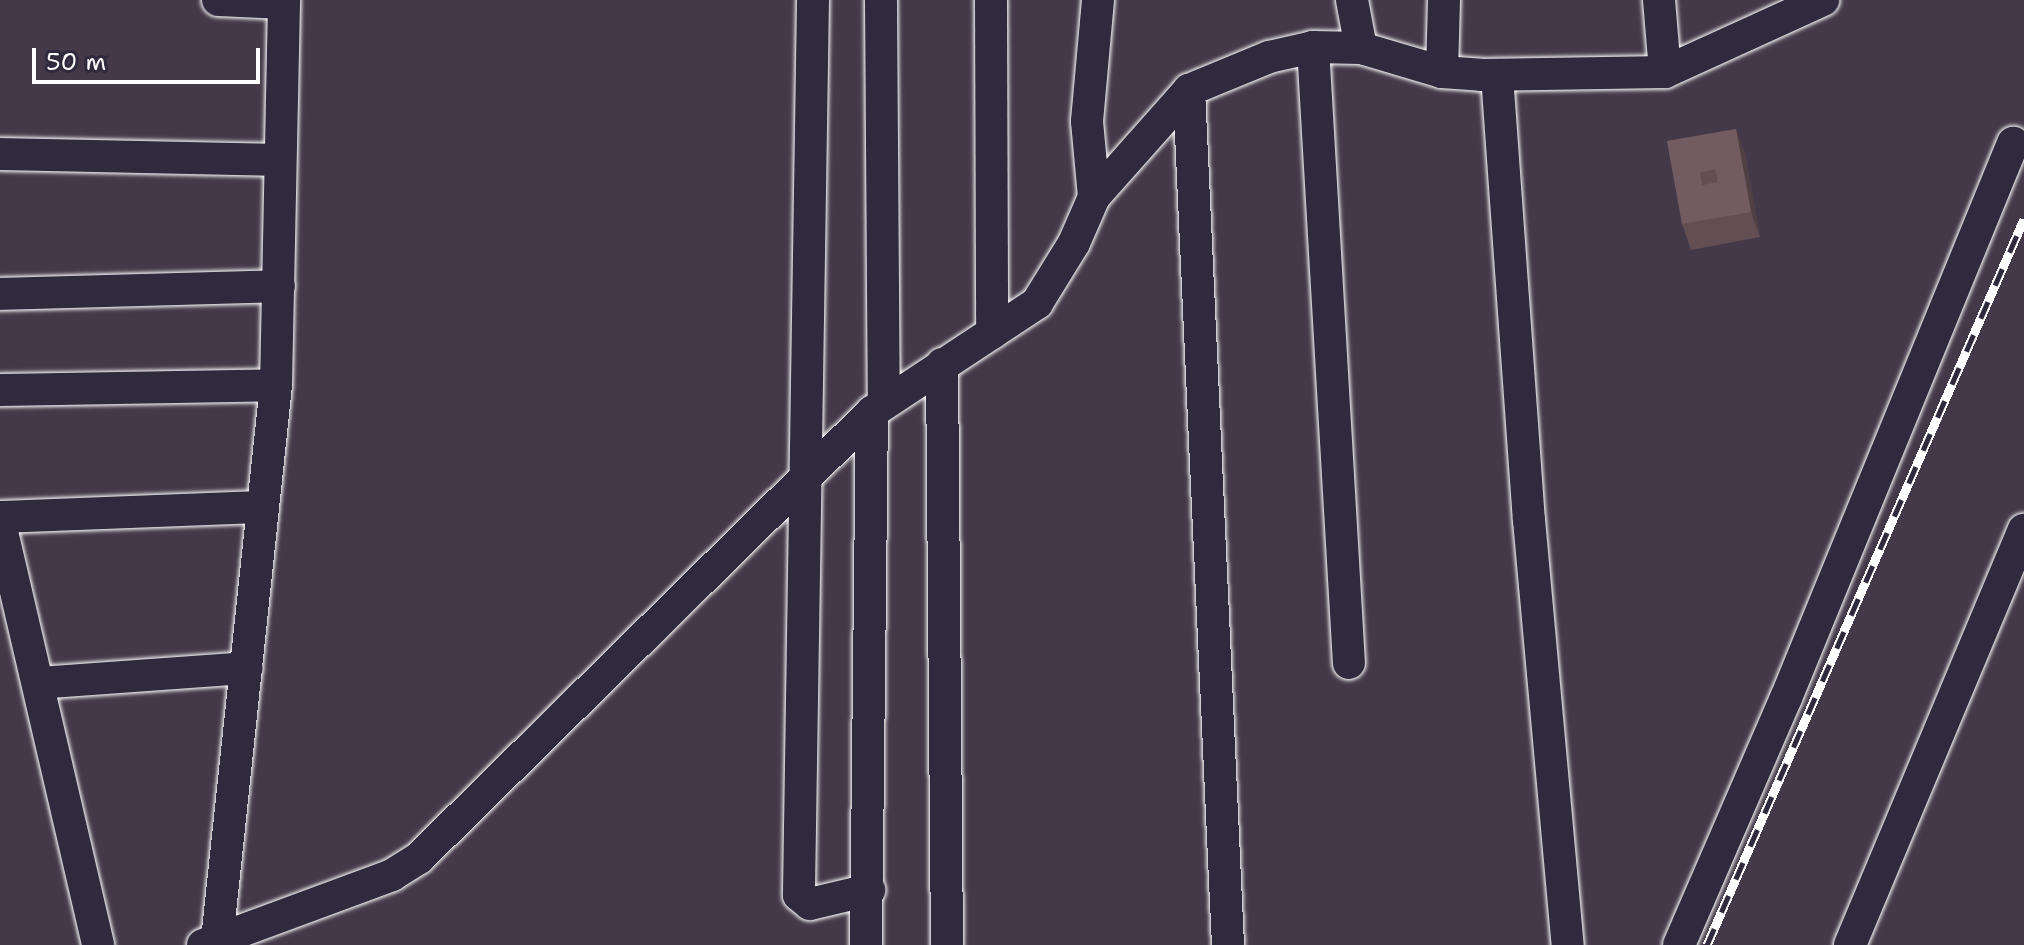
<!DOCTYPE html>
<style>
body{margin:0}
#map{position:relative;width:2024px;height:945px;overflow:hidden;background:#433948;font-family:"Shantell Sans",sans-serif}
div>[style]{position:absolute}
.roads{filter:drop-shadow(0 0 2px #fff) drop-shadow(0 0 2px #fff)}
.minor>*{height:32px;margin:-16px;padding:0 16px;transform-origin:16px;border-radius:16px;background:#2f2a3d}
.rail>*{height:9px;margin-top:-4.5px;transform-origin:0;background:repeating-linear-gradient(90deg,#2f2a3d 0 18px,#fff 0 36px);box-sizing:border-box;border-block:2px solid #fff}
.wall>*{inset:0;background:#624e53}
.shaded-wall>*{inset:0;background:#504044}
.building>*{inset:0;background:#725b61}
span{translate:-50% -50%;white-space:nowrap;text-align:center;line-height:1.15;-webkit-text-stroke:8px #2f2a3d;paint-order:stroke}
.scale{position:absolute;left:32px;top:48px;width:228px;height:36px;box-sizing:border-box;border:4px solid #fff;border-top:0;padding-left:10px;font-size:24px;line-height:28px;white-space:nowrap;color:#fff;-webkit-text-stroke:6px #2f2a3d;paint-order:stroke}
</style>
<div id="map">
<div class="roads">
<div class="minor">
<div style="left:218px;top:0;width:66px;rotate:2.6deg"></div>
<div style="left:813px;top:0;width:895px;rotate:90.9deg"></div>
<div style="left:799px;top:895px;width:14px;rotate:39deg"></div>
<div style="left:810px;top:904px;width:61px;rotate:-13.3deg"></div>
<div style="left:881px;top:0;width:403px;rotate:89.6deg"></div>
<div style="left:991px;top:0;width:333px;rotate:89.8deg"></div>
<div style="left:1352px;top:0;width:49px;rotate:79.4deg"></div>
<div style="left:1659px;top:0;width:72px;rotate:85.2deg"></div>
<div style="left:1313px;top:47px;width:617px;rotate:86.66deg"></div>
<div style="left:1442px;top:72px;width:72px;rotate:-88.4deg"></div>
<div style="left:1497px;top:75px;width:446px;rotate:85.9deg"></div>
<div style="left:1529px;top:520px;width:427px;rotate:84.8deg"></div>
<div style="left:1189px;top:90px;width:856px;rotate:87.39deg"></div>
<div style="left:0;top:154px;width:278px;rotate:1.2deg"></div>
<div style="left:1094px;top:197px;width:76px;rotate:-95.3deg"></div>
<div style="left:1087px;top:121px;width:121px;rotate:-84.8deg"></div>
<div style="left:0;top:294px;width:279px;rotate:-1.6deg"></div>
<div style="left:942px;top:364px;width:581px;rotate:89.51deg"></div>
<div style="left:0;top:390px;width:276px;rotate:-1deg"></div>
<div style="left:0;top:517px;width:263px;rotate:-2.2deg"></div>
<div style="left:0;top:523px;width:433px;rotate:76.9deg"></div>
<div style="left:38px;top:683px;width:209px;rotate:-4.1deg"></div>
<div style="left:217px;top:940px;width:558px;rotate:-83.93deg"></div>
<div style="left:276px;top:385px;width:385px;rotate:-88.8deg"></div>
<div style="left:203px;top:945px;width:202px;rotate:-20.3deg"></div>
<div style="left:392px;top:875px;width:32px;rotate:-32deg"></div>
<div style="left:419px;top:858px;width:636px;rotate:-44.55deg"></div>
<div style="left:872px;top:412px;width:198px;rotate:-33.4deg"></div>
<div style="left:1037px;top:303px;width:70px;rotate:-58.3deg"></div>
<div style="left:1074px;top:243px;width:50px;rotate:-66.5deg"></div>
<div style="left:1094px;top:197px;width:143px;rotate:-48.4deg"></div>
<div style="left:1189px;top:90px;width:87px;rotate:-22.4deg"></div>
<div style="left:1269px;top:57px;width:45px;rotate:-12.8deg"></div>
<div style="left:1313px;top:47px;width:48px;rotate:1.2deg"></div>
<div style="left:1361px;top:48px;width:84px;rotate:16.5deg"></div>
<div style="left:1442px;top:72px;width:39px;rotate:4deg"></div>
<div style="left:1481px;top:75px;width:184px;rotate:-0.9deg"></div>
<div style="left:1665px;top:72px;width:174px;rotate:-24.5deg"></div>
<div style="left:866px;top:945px;width:533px;rotate:-89.36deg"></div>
<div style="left:1679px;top:945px;width:269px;rotate:-66.6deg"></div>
<div style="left:1786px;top:698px;width:600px;rotate:-67.75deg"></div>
<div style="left:1850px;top:945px;width:450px;rotate:-67.3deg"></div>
</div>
</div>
<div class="rail">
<div style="left:1707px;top:945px;width:792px;rotate:-66.41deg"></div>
</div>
<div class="wall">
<div style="clip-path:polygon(1736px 129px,1745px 154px,1760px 237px,1691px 250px,1682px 224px,1667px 141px)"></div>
</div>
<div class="shaded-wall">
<div style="clip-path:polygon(1736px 129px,1745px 154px,1760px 237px,1751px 212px)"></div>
</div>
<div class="building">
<div style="clip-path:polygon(evenodd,1736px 129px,1751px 212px,1682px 224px,1667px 141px,1736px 129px,1715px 169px,1718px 182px,1702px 185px,1700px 173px,1715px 169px)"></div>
</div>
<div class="scale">50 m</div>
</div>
